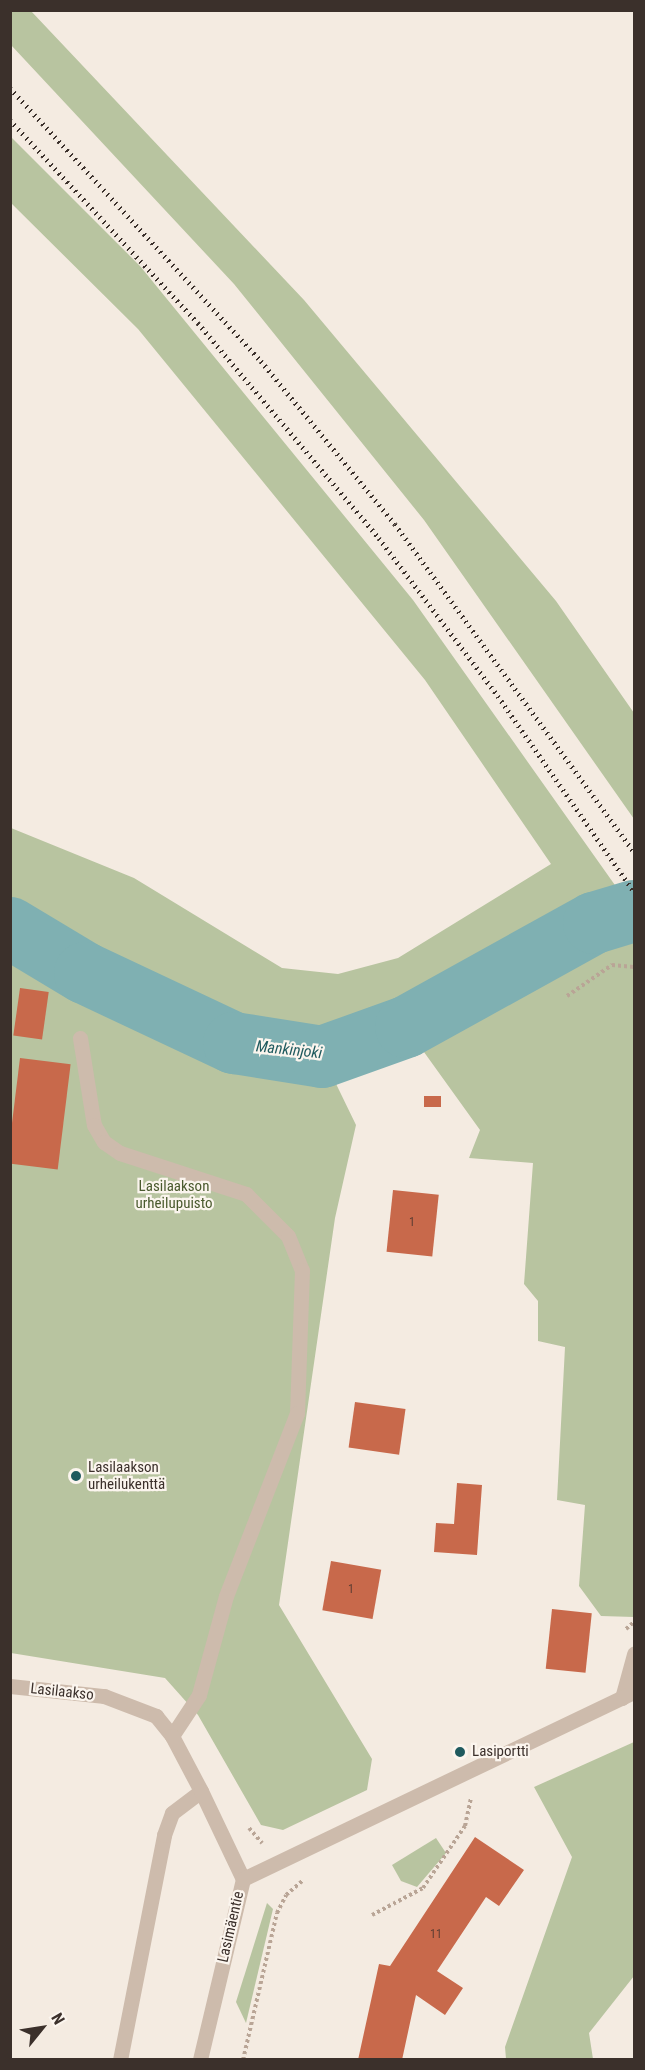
<!DOCTYPE html>
<meta charset="utf-8">
<style>
body{margin:0}
#map{position:relative;width:645px;height:2070px;overflow:hidden;background:#f4ebe1;font-family:"Roboto Condensed",sans-serif}
div>[style]{position:absolute}
.green>*{inset:0;background:#b8c4a0}
.river>*{height:62px;margin:-31px;padding:0 31px;transform-origin:31px;border-radius:31px;background:#7fb0b2}
.building>*{inset:0;background:#c8694b;transform-origin:0 0}
.path>*{height:4px;margin-top:-2px;transform-origin:0;background:repeating-linear-gradient(90deg,#b9a596 0 3px,transparent 0 6px)}
.lane>*{height:15px;margin:-7.5px;padding:0 7.5px;transform-origin:7.5px;border-radius:7.5px;background:#cdbbac}
.street>*{height:15px;margin:-7.5px;padding:0 7.5px;transform-origin:7.5px;border-radius:7.5px;background:#cdbbac}
.rail>*{height:4.5px;margin-top:-2.25px;transform-origin:0;background:repeating-linear-gradient(90deg,#3b302b 0 1.5px,transparent 0 6px)}
.dots>*{width:16px;height:16px;translate:-50% -50%;box-sizing:border-box;border:3px solid #fbf5ee;border-radius:50%}
span{translate:-50% -50%;white-space:nowrap;text-align:center;line-height:1.15;-webkit-text-stroke:4.5px #fbf5ee;paint-order:stroke}
.number-label{font-size:12px;color:#5e3e33}
.number-label span{-webkit-text-stroke-width:0}
.park-label{font-size:15px;color:#4a5a2e}
.poi-label{font-size:15px;color:#3b302b}
.left{translate:0 -50%;text-align:left}
.street-label{font-size:15px;color:#3b302b}
.water-label{font-size:16px;color:#1f5a5e;font-style:italic}
.frame{position:absolute;inset:0;border:12px solid #3b302b;pointer-events:none}
.north{position:absolute;left:12px;top:1998px;width:60px;height:60px;-webkit-text-stroke:4px #fbf5ee;paint-order:stroke;rotate:60deg;font-size:16px;font-weight:700;line-height:24px;text-align:center;color:#3b302b}
.north::after{content:'';display:block;margin:auto;width:21px;height:27px;background:#3b302b;clip-path:polygon(50% 0,100% 100%,50% 72%,0 100%)}
</style>
<div id="map">
<div class="green">
<div style="clip-path:polygon(11px 10px,31px 11px,304px 300px,556px 601px,634px 713px,634px 819px,424px 520px,234px 284px,11px 45px)"></div>
<div style="clip-path:polygon(10px 136px,140px 266px,413px 600px,634px 912px,634px 1617px,601px 1616px,579px 1586px,585px 1505px,557px 1500px,565px 1347px,538px 1341px,538px 1301px,524px 1284px,533px 1163px,469px 1158px,480px 1130px,406px 1027px,323px 1057px,356px 1125px,335px 1218px,279px 1605px,372px 1759px,367px 1790px,283px 1830px,261px 1825px,198px 1715px,165px 1678px,11px 1653px,11px 828px,134px 878px,282px 968px,338px 974px,398px 958px,551px 864px,425px 680px,138px 329px,11px 203px)"></div>
<div style="clip-path:polygon(634px 1742px,634px 1976px,589px 2033px,593px 2059px,506px 2059px,505px 2047px,572px 1857px,534px 1787px)"></div>
<div style="clip-path:polygon(436px 1838px,446px 1853px,417px 1887px,401px 1881px,392px 1865px)"></div>
<div style="clip-path:polygon(267px 1903px,273px 1909px,246px 2023px,236px 2002px)"></div>
</div>
<div class="river">
<div style="left:10px;top:928px;width:87px;rotate:31deg"></div>
<div style="left:85px;top:973px;width:165px;rotate:25.2deg"></div>
<div style="left:234px;top:1043px;width:89px;rotate:9deg"></div>
<div style="left:322px;top:1057px;width:89px;rotate:-19.7deg"></div>
<div style="left:406px;top:1027px;width:215px;rotate:-29deg"></div>
<div style="left:594px;top:923px;width:42px;rotate:-16.7deg"></div>
</div>
<div class="building">
<div style="left:20px;top:988px;width:29px;height:48px;rotate:8deg"></div>
<div style="left:20px;top:1058px;width:51px;height:106px;rotate:7deg"></div>
<div style="left:441px;top:1096px;width:11px;height:17px;rotate:90deg"></div>
<div style="left:393px;top:1190px;width:46px;height:62px;rotate:6deg"></div>
<div style="left:355px;top:1402px;width:51px;height:46px;rotate:8deg"></div>
<div style="clip-path:polygon(457px 1483px,482px 1485px,477px 1555px,434px 1552px,436px 1523px,454px 1524px)"></div>
<div style="left:331px;top:1561px;width:51px;height:50px;rotate:10deg"></div>
<div style="left:552px;top:1609px;width:40px;height:60px;rotate:6deg"></div>
<div style="clip-path:polygon(475px 1837px,524px 1870px,499px 1906px,486px 1897px,437px 1971px,463px 1988px,445px 2015px,416px 1995px,402px 2060px,358px 2060px,379px 1964px,390px 1966px)"></div>
</div>
<div class="path">
<div style="left:567px;top:996px;width:55px;rotate:-34.6deg"></div>
<div style="left:612px;top:965px;width:22px;rotate:5deg"></div>
<div style="left:626px;top:1629px;width:11px;rotate:-41deg"></div>
<div style="left:249px;top:1828px;width:20px;rotate:49deg"></div>
<div style="left:372px;top:1915px;width:58px;rotate:-27.9deg"></div>
<div style="left:423px;top:1888px;width:75px;rotate:-55.9deg"></div>
<div style="left:465px;top:1826px;width:29px;rotate:-78deg"></div>
<div style="left:243px;top:2060px;width:151px;rotate:-77deg"></div>
<div style="left:277px;top:1913px;width:20px;rotate:-63deg"></div>
<div style="left:286px;top:1895px;width:23px;rotate:-41deg"></div>
</div>
<div class="lane">
<div style="left:80px;top:1038px;width:88px;rotate:80.9deg"></div>
<div style="left:94px;top:1125px;width:20px;rotate:60deg"></div>
<div style="left:104px;top:1142px;width:19px;rotate:35deg"></div>
<div style="left:120px;top:1153px;width:133px;rotate:18deg"></div>
<div style="left:246px;top:1194px;width:59px;rotate:45deg"></div>
<div style="left:288px;top:1236px;width:37px;rotate:68deg"></div>
<div style="left:302px;top:1270px;width:143px;rotate:92deg"></div>
<div style="left:297px;top:1413px;width:196px;rotate:111.2deg"></div>
<div style="left:226px;top:1596px;width:103px;rotate:105.3deg"></div>
<div style="left:199px;top:1695px;width:49px;rotate:123.4deg"></div>
<div style="left:120px;top:2060px;width:229px;rotate:-78.9deg"></div>
<div style="left:164px;top:1835px;width:23px;rotate:-70deg"></div>
<div style="left:172px;top:1813px;width:36px;rotate:-37deg"></div>
</div>
<div class="street">
<div style="left:10px;top:1686px;width:95px;rotate:6.1deg"></div>
<div style="left:104px;top:1696px;width:56px;rotate:21deg"></div>
<div style="left:156px;top:1716px;width:26px;rotate:51deg"></div>
<div style="left:172px;top:1736px;width:62px;rotate:62.2deg"></div>
<div style="left:201px;top:1791px;width:98px;rotate:64.5deg"></div>
<div style="left:243px;top:1879px;width:186px;rotate:103.4deg"></div>
<div style="left:622px;top:1698px;width:46px;rotate:-74.7deg"></div>
<div style="left:243px;top:1879px;width:433px;rotate:-25.6deg"></div>
</div>
<div class="rail">
<div style="left:10px;top:88px;width:371px;rotate:47.4deg"></div>
<div style="left:261px;top:361px;width:211px;rotate:50.6deg"></div>
<div style="left:395px;top:524px;width:406px;rotate:53.9deg"></div>
<div style="left:10px;top:120px;width:277px;rotate:47.2deg"></div>
<div style="left:198px;top:323px;width:281px;rotate:49.9deg"></div>
<div style="left:379px;top:538px;width:198px;rotate:53deg"></div>
<div style="left:498px;top:696px;width:239px;rotate:55.2deg"></div>
</div>
<div class="dots">
<div style="left:76px;top:1476px;background:#1f5a5e"></div>
<div style="left:460px;top:1752px;background:#1f5a5e"></div>
</div>
<div class="number-label">
<span style="left:412px;top:1223px">1</span>
<span style="left:351px;top:1590px">1</span>
<span style="left:436px;top:1935px">11</span>
</div>
<div class="park-label">
<span style="left:174px;top:1195px">Lasilaakson<br>urheilupuisto</span>
</div>
<div class="poi-label">
<span class="left" style="left:88px;top:1476px">Lasilaakson<br>urheilukenttä</span>
<span class="left" style="left:472px;top:1752px">Lasiportti</span>
</div>
<div class="street-label">
<span style="left:62px;top:1692px;rotate:6deg">Lasilaakso</span>
<span style="left:231px;top:1927px;rotate:-77deg">Lasimäentie</span>
</div>
<div class="water-label">
<span style="left:289px;top:1050px;rotate:6deg">Mankinjoki</span>
</div>
<div class="frame"></div>
<div class="north">N</div>
</div>
